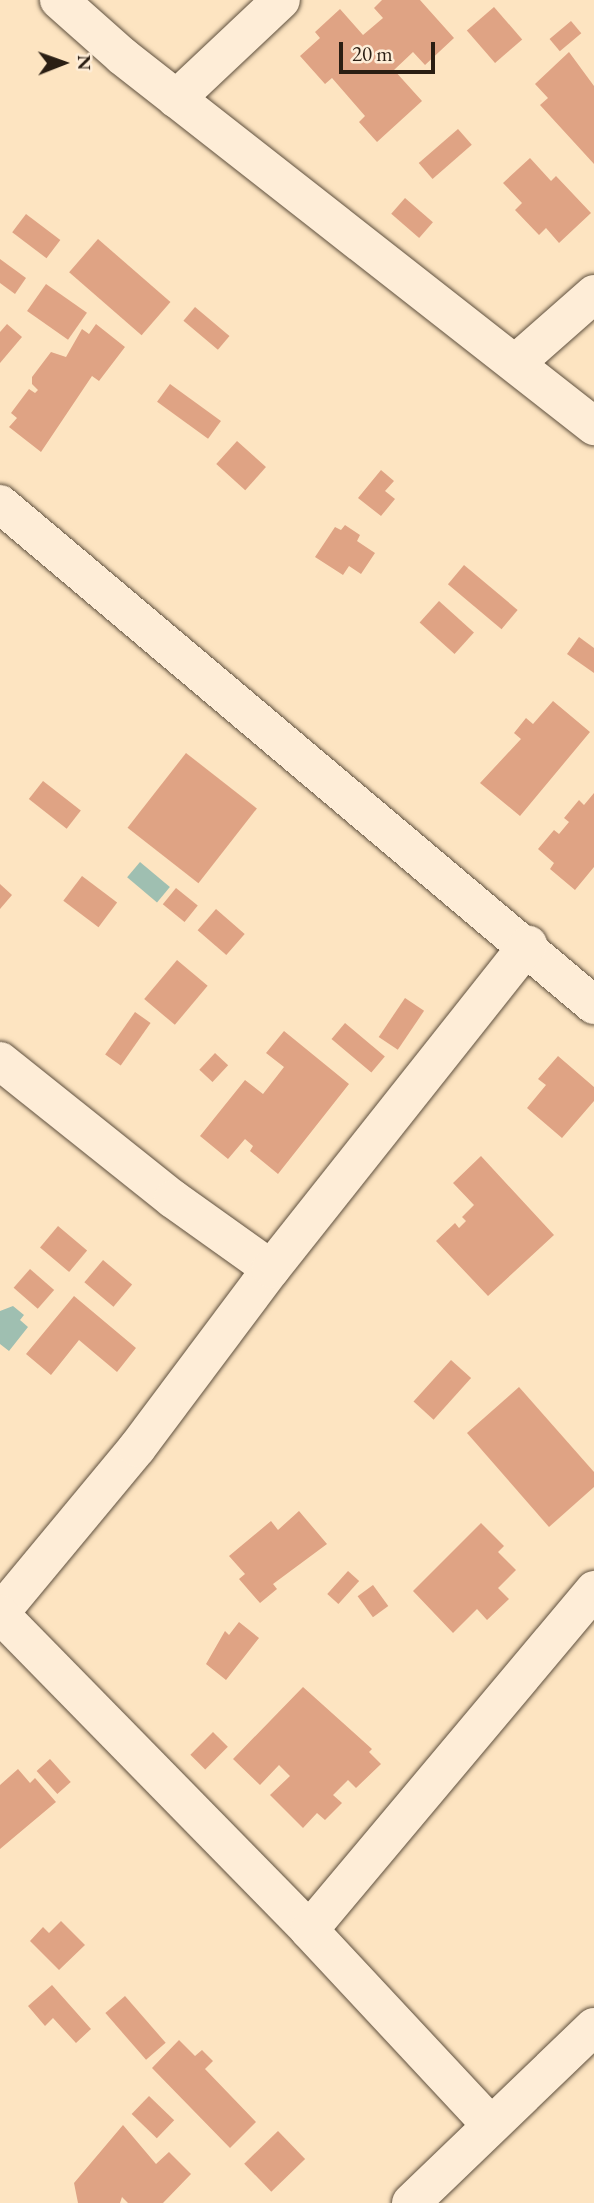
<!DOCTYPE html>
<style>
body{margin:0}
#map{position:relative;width:594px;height:2203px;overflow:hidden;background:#fde4c1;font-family:"EB Garamond",serif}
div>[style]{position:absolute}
.water>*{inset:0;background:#9fbfb1;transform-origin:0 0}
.building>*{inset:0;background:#dfa384;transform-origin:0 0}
.roads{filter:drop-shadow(0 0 2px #5f503e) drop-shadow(0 0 2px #5f503e)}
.minor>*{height:38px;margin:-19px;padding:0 19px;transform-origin:19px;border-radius:19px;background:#feedd7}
span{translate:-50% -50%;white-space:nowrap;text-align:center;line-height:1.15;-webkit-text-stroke:7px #feedd7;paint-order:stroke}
.north{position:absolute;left:28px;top:28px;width:70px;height:70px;-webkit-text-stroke:5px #feedd7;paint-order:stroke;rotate:89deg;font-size:19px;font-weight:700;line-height:28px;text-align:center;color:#2a1e13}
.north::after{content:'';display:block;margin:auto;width:24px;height:32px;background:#2a1e13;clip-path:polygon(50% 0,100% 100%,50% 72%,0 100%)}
.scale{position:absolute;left:339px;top:42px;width:96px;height:32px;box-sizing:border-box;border:4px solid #2a1e13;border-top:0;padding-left:9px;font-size:21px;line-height:24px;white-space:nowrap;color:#2a1e13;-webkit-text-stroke:5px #feedd7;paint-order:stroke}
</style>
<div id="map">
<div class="water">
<div style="left:140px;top:862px;width:39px;height:20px;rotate:40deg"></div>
<div style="clip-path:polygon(13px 1306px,24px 1315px,20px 1320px,28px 1327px,9px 1351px,0 1344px,0 1311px)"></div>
</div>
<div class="building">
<div style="clip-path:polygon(382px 0,420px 0,454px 38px,425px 65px,413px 52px,394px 70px,422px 101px,377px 142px,359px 122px,365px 116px,332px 78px,325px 84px,300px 56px,320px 38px,315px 32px,340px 9px,363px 35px,383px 18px,374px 8px)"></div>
<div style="left:494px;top:7px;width:43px;height:36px;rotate:49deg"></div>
<div style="left:571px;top:21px;width:16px;height:28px;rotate:50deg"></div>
<div style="clip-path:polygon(569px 52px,594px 86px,594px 164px,540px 105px,548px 98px,535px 84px)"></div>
<div style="left:458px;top:129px;width:21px;height:52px;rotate:49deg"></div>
<div style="clip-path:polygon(530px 158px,551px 181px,556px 176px,591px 213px,559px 243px,546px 228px,539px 235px,515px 210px,522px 203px,503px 183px)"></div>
<div style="left:405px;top:198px;width:37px;height:21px;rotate:41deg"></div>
<div style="left:26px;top:214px;width:43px;height:23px;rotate:37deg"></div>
<div style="left:98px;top:239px;width:96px;height:44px;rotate:41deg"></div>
<div style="clip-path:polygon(0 259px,26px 278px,15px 294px,0 283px)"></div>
<div style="left:46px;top:284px;width:50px;height:33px;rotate:35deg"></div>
<div style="left:195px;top:307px;width:45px;height:18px;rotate:40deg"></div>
<div style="clip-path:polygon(7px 324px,22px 337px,0 363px,0 332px)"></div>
<div style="clip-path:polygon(96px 324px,125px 347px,99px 381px,92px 376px,41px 452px,9px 427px,17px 418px,11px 413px,29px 389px,35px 393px,38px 390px,32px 384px,32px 377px,51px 352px,66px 357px,82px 329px,89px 334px)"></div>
<div style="left:170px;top:384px;width:63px;height:22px;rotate:36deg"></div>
<div style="left:237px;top:441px;width:39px;height:31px;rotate:42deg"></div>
<div style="clip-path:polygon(381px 470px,394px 481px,385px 491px,395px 499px,381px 516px,358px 498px)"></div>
<div style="clip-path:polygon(345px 525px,360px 535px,357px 541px,375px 553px,361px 574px,349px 566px,343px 575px,315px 557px,335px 527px,341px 530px)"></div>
<div style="left:464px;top:565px;width:70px;height:25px;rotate:40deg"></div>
<div style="left:439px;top:601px;width:47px;height:29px;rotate:42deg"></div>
<div style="clip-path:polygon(579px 637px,594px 648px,594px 673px,567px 654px)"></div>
<div style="clip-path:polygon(553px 701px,590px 732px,520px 816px,480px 783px,521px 739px,514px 733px,526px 718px,533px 724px)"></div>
<div style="left:186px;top:753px;width:90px;height:95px;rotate:38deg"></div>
<div style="left:43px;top:781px;width:48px;height:23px;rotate:38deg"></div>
<div style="clip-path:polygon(594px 793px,594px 867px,575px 890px,550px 869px,554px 863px,538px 849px,554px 830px,559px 834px,569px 822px,564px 818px,579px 800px,584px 805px)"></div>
<div style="left:82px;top:876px;width:44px;height:31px;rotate:37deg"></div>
<div style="clip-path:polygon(0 884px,12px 895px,0 909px)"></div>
<div style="left:176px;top:888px;width:28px;height:21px;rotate:39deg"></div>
<div style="left:216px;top:909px;width:38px;height:28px;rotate:41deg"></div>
<div style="left:177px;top:960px;width:40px;height:51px;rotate:40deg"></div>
<div style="left:405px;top:998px;width:23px;height:47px;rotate:34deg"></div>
<div style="left:135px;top:1012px;width:19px;height:52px;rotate:35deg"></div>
<div style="left:345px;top:1023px;width:52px;height:21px;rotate:40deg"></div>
<div style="clip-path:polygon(284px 1031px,349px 1084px,278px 1174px,250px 1151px,253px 1146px,245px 1139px,228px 1159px,200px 1136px,245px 1080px,263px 1094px,284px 1067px,266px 1053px)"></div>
<div style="left:215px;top:1053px;width:18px;height:23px;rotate:43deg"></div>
<div style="clip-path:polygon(558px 1056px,594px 1087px,594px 1101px,562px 1138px,527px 1108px,546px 1085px,538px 1079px)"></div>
<div style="clip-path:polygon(481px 1156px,554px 1235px,488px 1296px,436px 1241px,455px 1223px,459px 1228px,466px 1221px,462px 1217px,474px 1205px,453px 1183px)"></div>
<div style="left:58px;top:1226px;width:38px;height:28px;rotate:40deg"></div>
<div style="left:103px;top:1260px;width:38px;height:29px;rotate:40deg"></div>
<div style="left:30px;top:1269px;width:32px;height:25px;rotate:41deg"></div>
<div style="clip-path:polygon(74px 1296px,136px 1348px,117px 1372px,79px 1340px,51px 1375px,26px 1354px)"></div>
<div style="left:451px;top:1360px;width:27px;height:56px;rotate:42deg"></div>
<div style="clip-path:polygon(519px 1387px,594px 1472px,594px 1487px,549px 1527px,467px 1433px)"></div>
<div style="clip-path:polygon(299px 1511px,327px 1544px,273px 1584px,277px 1589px,260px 1603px,239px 1579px,245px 1574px,229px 1556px,271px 1521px,278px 1530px)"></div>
<div style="clip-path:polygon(481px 1523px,504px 1546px,498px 1552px,516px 1570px,498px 1588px,509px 1599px,487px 1620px,477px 1609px,453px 1633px,413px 1591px)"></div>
<div style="left:348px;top:1571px;width:15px;height:31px;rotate:42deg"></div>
<div style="left:373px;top:1585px;width:26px;height:19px;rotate:54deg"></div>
<div style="clip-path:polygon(239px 1622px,259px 1638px,226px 1680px,206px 1664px,225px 1631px,229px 1635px)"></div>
<div style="clip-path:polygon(303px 1687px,372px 1749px,369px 1752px,381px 1764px,356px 1788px,348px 1780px,333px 1795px,342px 1803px,325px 1820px,317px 1813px,303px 1828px,270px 1795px,290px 1776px,279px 1765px,260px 1785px,233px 1759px)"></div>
<div style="left:213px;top:1732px;width:21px;height:32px;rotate:45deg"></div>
<div style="left:50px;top:1759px;width:31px;height:18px;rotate:48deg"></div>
<div style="clip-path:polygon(18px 1769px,30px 1783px,35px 1778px,56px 1802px,0 1849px,0 1785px)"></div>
<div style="clip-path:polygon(61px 1921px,85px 1945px,59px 1970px,30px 1941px,43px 1927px,49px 1933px)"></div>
<div style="clip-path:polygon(52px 1985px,91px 2029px,76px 2043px,53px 2018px,45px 2026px,28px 2006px)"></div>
<div style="left:125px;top:1996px;width:62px;height:26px;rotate:49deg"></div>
<div style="clip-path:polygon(179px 2040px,195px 2056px,202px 2050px,213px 2061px,205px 2069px,256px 2122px,230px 2148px,152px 2068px)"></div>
<div style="left:149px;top:2096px;width:35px;height:25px;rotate:44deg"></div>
<div style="clip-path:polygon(123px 2125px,156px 2164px,169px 2152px,191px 2174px,163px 2203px,128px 2203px,122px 2197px,120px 2203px,78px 2203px,74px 2183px)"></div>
<div style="left:278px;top:2131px;width:39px;height:47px;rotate:46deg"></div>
</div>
<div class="roads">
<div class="minor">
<div style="left:59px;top:0;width:84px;rotate:41.6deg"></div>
<div style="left:122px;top:56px;width:600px;rotate:38.09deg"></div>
<div style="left:176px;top:99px;width:144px;rotate:-43.3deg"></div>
<div style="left:517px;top:362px;width:103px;rotate:-41.4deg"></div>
<div style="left:0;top:504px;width:777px;rotate:40.15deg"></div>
<div style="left:0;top:1061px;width:221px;rotate:38.6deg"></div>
<div style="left:173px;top:1199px;width:120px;rotate:35.5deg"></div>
<div style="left:0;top:1613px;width:214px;rotate:-50.3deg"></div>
<div style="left:137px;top:1448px;width:224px;rotate:-53.2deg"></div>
<div style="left:271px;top:1269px;width:414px;rotate:-51.6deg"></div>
<div style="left:0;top:1614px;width:442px;rotate:45.6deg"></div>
<div style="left:309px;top:1930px;width:267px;rotate:47deg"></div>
<div style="left:309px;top:1930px;width:444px;rotate:-50deg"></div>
<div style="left:411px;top:2203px;width:254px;rotate:-43.9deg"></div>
</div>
</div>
<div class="north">N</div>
<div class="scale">20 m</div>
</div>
